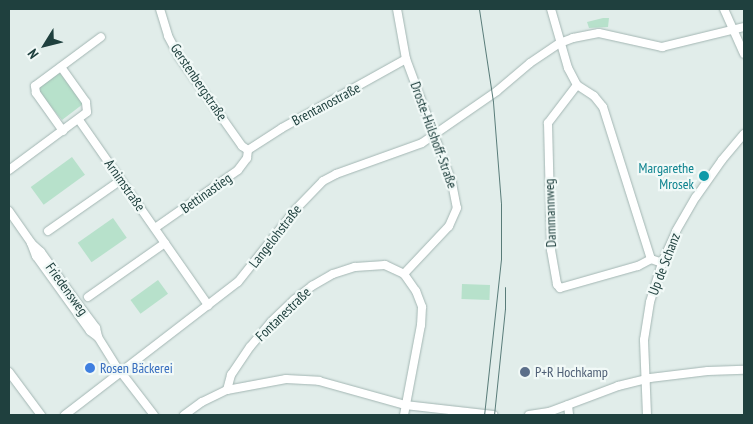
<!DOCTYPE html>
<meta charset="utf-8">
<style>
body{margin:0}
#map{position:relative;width:753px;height:424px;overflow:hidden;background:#e1edea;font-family:"PT Sans Narrow",sans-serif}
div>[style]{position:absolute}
.green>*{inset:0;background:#b7e1cb;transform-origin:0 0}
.roads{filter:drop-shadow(0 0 1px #a3b6b3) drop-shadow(0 0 1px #a3b6b3)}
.minor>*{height:8px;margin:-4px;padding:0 4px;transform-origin:4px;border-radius:4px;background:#fff}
.tram>*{height:1px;margin:-0.5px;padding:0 0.5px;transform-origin:0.5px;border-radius:0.5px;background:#597c79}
.dots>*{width:14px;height:14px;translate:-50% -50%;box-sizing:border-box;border:2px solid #f1f9f7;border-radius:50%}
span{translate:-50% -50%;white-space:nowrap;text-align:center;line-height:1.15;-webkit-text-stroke:4.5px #f1f9f7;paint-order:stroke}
.street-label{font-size:14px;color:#1f403e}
.culture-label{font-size:14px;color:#0d838f}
.right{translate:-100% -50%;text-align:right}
.shop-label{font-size:14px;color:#366cbe}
.left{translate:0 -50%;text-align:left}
.service-label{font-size:14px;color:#4e5e75}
.frame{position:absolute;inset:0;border:10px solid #1f403e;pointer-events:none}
.north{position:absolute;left:20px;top:20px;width:50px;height:50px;-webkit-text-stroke:4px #f1f9f7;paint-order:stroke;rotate:234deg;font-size:14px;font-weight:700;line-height:20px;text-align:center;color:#1f403e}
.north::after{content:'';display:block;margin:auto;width:18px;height:22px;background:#1f403e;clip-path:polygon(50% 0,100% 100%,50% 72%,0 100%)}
</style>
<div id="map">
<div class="green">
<div style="clip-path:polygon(603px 18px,609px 18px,608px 27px,589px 28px,587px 22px)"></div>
<div style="clip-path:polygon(59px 72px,82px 100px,83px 104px,62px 120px,38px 91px,38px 87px)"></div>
<div style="left:72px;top:157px;width:22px;height:51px;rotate:54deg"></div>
<div style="left:113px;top:218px;width:24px;height:43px;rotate:55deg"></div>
<div style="left:158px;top:280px;width:17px;height:34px;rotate:54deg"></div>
<div style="left:462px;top:284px;width:28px;height:15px;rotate:2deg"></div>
</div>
<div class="roads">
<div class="minor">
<div style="left:160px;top:9px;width:28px;rotate:73deg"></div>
<div style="left:168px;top:36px;width:24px;rotate:62deg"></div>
<div style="left:179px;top:57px;width:109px;rotate:54.7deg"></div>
<div style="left:242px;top:146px;width:7px;rotate:34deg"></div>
<div style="left:397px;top:9px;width:51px;rotate:79.8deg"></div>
<div style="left:406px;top:59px;width:132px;rotate:69.6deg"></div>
<div style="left:452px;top:183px;width:25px;rotate:79deg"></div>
<div style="left:457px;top:208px;width:20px;rotate:114deg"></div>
<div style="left:449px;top:226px;width:66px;rotate:133.2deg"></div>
<div style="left:551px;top:9px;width:61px;rotate:73.9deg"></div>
<div style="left:568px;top:68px;width:19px;rotate:62deg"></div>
<div style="left:577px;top:85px;width:48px;rotate:127.3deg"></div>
<div style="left:548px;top:123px;width:127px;rotate:88.6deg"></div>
<div style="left:551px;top:250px;width:35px;rotate:80deg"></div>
<div style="left:557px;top:284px;width:5px;rotate:53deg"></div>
<div style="left:560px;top:288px;width:81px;rotate:-15.8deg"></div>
<div style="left:638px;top:266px;width:15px;rotate:-28deg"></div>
<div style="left:651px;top:259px;width:12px;rotate:20deg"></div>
<div style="left:724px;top:9px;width:49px;rotate:66deg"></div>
<div style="left:577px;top:85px;width:20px;rotate:33deg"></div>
<div style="left:594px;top:96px;width:14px;rotate:51deg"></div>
<div style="left:603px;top:107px;width:159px;rotate:72.5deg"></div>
<div style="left:79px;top:120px;width:226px;rotate:55.1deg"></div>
<div style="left:63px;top:131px;width:47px;rotate:-125.4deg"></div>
<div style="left:36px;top:93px;width:7px;rotate:-98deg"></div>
<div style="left:35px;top:86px;width:82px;rotate:-36.6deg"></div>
<div style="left:248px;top:150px;width:40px;rotate:-32.9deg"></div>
<div style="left:282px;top:128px;width:142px;rotate:-29.1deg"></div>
<div style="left:9px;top:170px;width:97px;rotate:-36.6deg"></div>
<div style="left:87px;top:112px;width:10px;rotate:-96deg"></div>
<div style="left:86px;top:102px;width:43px;rotate:-125.5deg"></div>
<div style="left:9px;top:211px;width:39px;rotate:55deg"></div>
<div style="left:31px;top:243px;width:14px;rotate:69deg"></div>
<div style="left:36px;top:256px;width:92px;rotate:54.2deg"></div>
<div style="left:90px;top:331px;width:10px;rotate:37deg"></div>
<div style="left:155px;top:228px;width:101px;rotate:-34.9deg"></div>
<div style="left:238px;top:170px;width:15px;rotate:-53deg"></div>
<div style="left:247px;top:158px;width:8px;rotate:-83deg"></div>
<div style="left:48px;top:231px;width:89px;rotate:-34.9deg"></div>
<div style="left:31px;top:243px;width:13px;rotate:42deg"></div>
<div style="left:41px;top:252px;width:64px;rotate:54.6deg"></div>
<div style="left:78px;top:304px;width:30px;rotate:53deg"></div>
<div style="left:96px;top:328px;width:9px;rotate:77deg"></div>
<div style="left:98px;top:337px;width:36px;rotate:58deg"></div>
<div style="left:117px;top:367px;width:61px;rotate:52.4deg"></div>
<div style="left:88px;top:297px;width:94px;rotate:-35deg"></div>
<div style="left:9px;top:372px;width:54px;rotate:53.3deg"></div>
<div style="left:227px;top:390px;width:16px;rotate:-75deg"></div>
<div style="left:231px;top:375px;width:34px;rotate:-56deg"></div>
<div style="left:250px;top:347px;width:33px;rotate:-50deg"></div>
<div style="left:271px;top:322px;width:32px;rotate:-44deg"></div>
<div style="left:294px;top:300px;width:23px;rotate:-38deg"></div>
<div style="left:312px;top:286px;width:24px;rotate:-30deg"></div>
<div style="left:333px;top:274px;width:23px;rotate:-18deg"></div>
<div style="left:355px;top:267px;width:30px;rotate:-4deg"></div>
<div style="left:385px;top:265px;width:21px;rotate:25deg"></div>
<div style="left:404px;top:274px;width:21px;rotate:55deg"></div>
<div style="left:416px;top:291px;width:17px;rotate:69deg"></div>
<div style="left:422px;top:307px;width:18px;rotate:93deg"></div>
<div style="left:421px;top:325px;width:92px;rotate:100.7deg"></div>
<div style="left:568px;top:405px;width:10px;rotate:84deg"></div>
<div style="left:65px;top:415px;width:218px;rotate:-37.6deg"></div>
<div style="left:238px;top:282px;width:92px;rotate:-51.6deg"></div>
<div style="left:295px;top:210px;width:40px;rotate:-46deg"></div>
<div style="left:323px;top:181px;width:15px;rotate:-28deg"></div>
<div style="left:336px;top:174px;width:91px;rotate:-19.8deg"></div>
<div style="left:422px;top:143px;width:91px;rotate:-34.7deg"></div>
<div style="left:497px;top:91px;width:43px;rotate:-40.3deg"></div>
<div style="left:530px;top:63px;width:36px;rotate:-34deg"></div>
<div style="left:560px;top:43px;width:14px;rotate:-21deg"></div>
<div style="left:573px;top:38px;width:26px;rotate:-11deg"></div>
<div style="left:599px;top:33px;width:65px;rotate:12.5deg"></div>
<div style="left:662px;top:47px;width:84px;rotate:-13.7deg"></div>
<div style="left:184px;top:415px;width:22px;rotate:-36deg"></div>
<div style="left:202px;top:402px;width:28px;rotate:-26deg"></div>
<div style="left:227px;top:390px;width:60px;rotate:-10.6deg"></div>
<div style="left:286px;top:379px;width:33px;rotate:3deg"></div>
<div style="left:319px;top:381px;width:89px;rotate:15.6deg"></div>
<div style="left:405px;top:405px;width:89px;rotate:6.5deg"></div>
<div style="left:529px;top:415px;width:20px;rotate:-9deg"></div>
<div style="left:549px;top:412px;width:74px;rotate:-20.6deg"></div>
<div style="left:618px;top:386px;width:33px;rotate:-14deg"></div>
<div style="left:650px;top:378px;width:58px;rotate:-6.9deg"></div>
<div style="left:708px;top:371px;width:36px;rotate:-2deg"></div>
<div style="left:647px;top:415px;width:75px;rotate:-92.3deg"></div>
<div style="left:644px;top:340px;width:38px;rotate:-81deg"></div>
<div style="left:650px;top:302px;width:41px;rotate:-72.9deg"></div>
<div style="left:662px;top:263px;width:35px;rotate:-66deg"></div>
<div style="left:676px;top:231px;width:39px;rotate:-60deg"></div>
<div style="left:696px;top:197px;width:45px;rotate:-54.9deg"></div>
<div style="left:722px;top:160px;width:34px;rotate:-50deg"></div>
</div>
</div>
<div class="tram">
<div style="left:479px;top:9px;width:94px;rotate:81.4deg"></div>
<div style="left:493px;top:102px;width:101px;rotate:85.5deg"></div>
<div style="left:501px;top:203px;width:56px;rotate:90deg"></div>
<div style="left:501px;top:259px;width:157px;rotate:96.2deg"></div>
<div style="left:494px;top:415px;width:107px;rotate:-84.1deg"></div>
<div style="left:505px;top:309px;width:22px;rotate:-90deg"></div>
</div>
<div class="dots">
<div style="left:704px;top:176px;background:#0f9aa8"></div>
<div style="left:90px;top:368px;background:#3f7fe0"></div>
<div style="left:525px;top:372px;background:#5c6f8a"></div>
</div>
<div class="street-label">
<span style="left:199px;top:82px;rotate:56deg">Gerstenbergstraße</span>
<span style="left:326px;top:104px;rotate:-28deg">Brentanostraße</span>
<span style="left:434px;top:135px;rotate:70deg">Droste-Hülshoff-Straße</span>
<span style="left:125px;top:185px;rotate:55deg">Arnimstraße</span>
<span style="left:206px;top:193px;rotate:-35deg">Bettinastieg</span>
<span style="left:550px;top:213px;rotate:-92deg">Dammannweg</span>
<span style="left:275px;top:236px;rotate:-52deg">Langelohstraße</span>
<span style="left:664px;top:264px;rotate:-69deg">Up de Schanz</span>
<span style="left:67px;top:289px;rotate:54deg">Friedensweg</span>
<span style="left:283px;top:314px;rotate:-44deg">Fontanestraße</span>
</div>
<div class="culture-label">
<span class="right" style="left:694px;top:176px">Margarethe<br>Mrosek</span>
</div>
<div class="shop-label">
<span class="left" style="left:100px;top:368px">Rosen Bäckerei</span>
</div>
<div class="service-label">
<span class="left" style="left:535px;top:372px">P+R Hochkamp</span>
</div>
<div class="frame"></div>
<div class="north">N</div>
</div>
